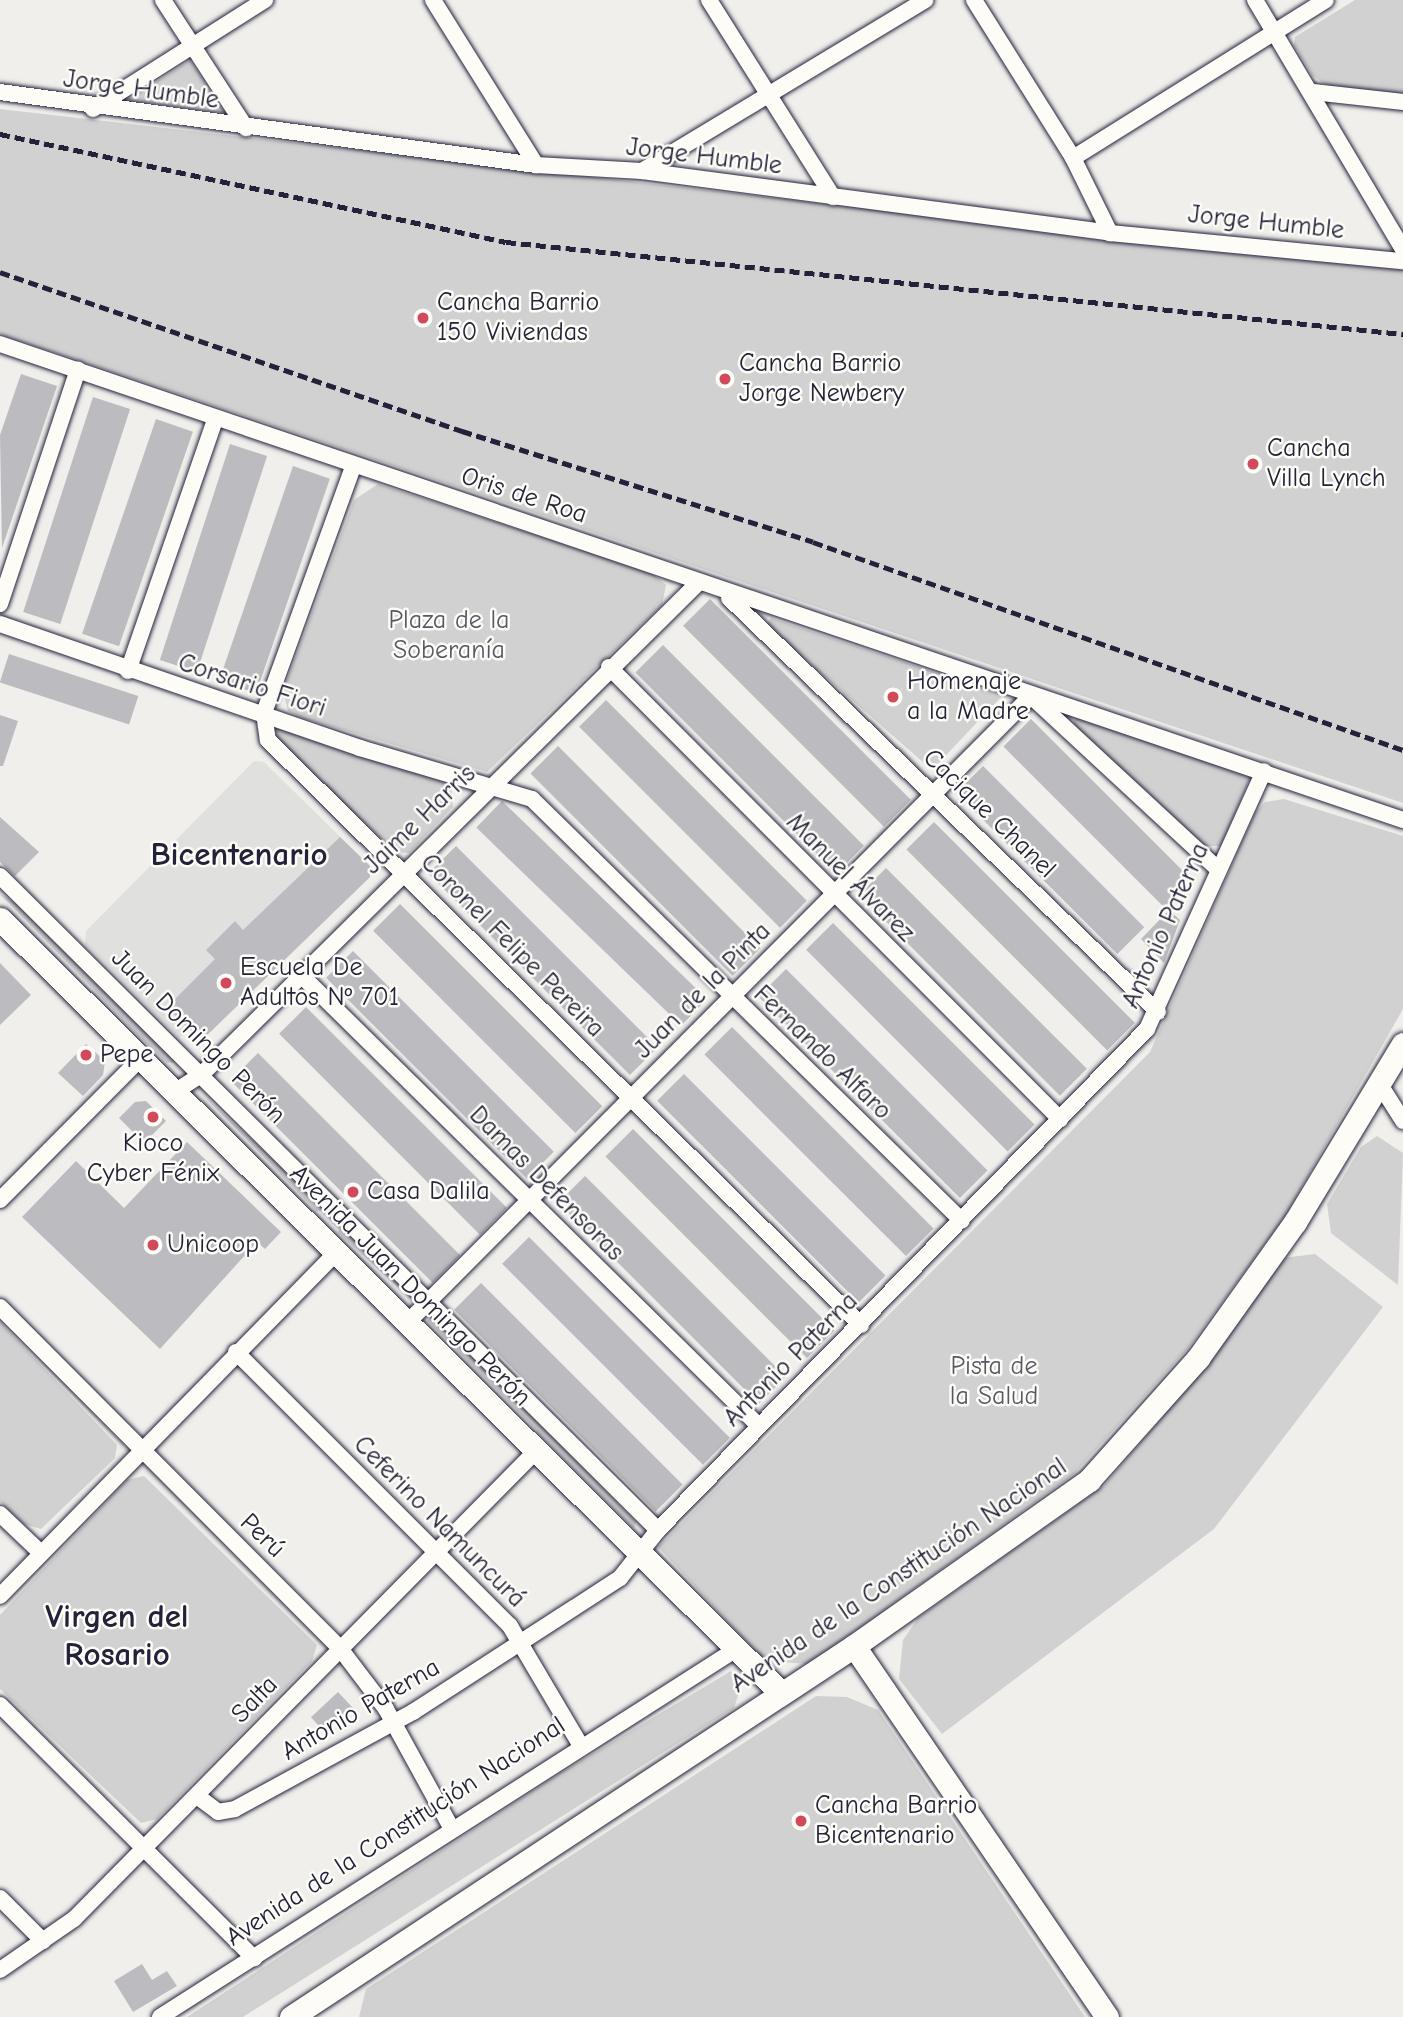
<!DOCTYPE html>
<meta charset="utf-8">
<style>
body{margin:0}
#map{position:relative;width:1403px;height:2017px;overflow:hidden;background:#f0efec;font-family:"Comic Neue",sans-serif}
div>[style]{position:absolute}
.built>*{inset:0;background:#e0e0df}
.green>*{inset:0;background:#d2d1d1}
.building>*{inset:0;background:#bcbcc0;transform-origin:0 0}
.roads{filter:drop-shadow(0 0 2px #22223b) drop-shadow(0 0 2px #22223b)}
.street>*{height:16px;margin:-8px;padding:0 8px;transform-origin:8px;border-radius:8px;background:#fdfcf7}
.secondary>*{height:23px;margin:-11.5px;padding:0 11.5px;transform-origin:11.5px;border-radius:11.5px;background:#fdfcf7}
.rail>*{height:5px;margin-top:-2.5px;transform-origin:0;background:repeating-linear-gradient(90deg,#22223b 0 10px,transparent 0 15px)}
.dots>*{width:19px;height:19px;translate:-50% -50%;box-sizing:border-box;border:4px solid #fdfcf7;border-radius:50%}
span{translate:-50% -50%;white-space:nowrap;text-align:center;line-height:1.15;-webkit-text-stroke:5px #fdfcf7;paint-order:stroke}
.street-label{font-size:26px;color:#22223b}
.poi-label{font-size:26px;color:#22223b}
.left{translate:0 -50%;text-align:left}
.park-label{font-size:26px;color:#575768}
.district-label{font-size:33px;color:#22223b;font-weight:700}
</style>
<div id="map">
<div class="built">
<div style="clip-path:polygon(254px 761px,264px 762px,370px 866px,370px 877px,201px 1041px,189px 1029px,179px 1038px,85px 944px,86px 931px)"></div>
</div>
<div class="green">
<div style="clip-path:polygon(1355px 0,1403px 0,1403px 97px,1331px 88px,1313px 76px,1294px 45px,1295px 37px)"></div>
<div style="clip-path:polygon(190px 60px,225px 113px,128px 100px)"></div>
<div style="clip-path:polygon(0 109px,1403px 270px,1403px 803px,0 334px)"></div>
<div style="clip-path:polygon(378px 484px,650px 572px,666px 585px,662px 605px,487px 772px,302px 718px,288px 711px,283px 691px,354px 500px)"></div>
<div style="clip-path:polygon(771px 618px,1003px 695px,932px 770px,766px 625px)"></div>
<div style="clip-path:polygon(1076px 715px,1251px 776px,1221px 846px,1202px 846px,1073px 726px)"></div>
<div style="clip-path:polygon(278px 725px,451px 784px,453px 807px,409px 853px,396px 852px,277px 740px)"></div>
<div style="clip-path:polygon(1284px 799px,1403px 836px,1403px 1009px,1285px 1216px,1189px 1347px,1074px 1474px,809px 1664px,765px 1661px,658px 1547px,1150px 1052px,1255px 813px,1265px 802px)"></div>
<div style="clip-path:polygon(0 894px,19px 905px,177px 1062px,167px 1063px,137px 1034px)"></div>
<div style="clip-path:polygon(203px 1095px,322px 1204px,321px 1211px,316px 1211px)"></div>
<div style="clip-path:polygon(1377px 1136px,1403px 1153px,1398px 1285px,1331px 1233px,1327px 1204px,1361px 1147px)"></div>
<div style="clip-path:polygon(344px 1226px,415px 1298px,413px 1301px,337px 1232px)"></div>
<div style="clip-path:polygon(1315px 1254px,1383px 1307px,1214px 1529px,942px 1734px,899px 1679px,903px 1640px,918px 1618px,1104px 1486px,1208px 1363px,1283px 1258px)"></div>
<div style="clip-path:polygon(433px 1315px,636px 1522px,634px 1528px,427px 1321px)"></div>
<div style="clip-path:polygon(0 1322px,117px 1445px,115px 1458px,41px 1529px,24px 1524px,0 1502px)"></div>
<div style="clip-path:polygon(144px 1476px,317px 1645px,312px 1661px,157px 1819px,141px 1823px,0 1689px,0 1615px,127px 1480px)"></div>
<div style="clip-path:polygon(731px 1671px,741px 1686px,734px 1708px,243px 2017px,187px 2017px,559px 1774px)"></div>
<div style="clip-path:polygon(816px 1696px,847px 1697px,878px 1710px,1085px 2017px,359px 2017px,366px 1989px)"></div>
</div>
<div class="building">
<div style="clip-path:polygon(21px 374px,57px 386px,2px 548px,0 435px)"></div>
<div style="left:93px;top:397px;width:39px;height:226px;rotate:18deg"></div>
<div style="left:156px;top:419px;width:39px;height:227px;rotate:19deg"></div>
<div style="left:230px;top:444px;width:39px;height:227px;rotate:18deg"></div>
<div style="left:293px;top:466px;width:39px;height:227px;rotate:19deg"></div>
<div style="left:710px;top:599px;width:284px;height:38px;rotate:45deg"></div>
<div style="left:663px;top:645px;width:284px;height:39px;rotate:45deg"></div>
<div style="left:9px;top:654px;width:136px;height:30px;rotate:18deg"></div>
<div style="left:606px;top:700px;width:284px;height:38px;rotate:45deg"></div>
<div style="clip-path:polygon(0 715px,18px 721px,3px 766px,0 766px)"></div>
<div style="left:1031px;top:719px;width:228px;height:39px;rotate:45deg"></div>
<div style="left:558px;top:746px;width:286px;height:39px;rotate:45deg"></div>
<div style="left:983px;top:766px;width:228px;height:38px;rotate:45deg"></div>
<div style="left:502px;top:801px;width:285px;height:37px;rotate:44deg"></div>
<div style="clip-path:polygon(0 817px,39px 852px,15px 876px,0 862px)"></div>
<div style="left:934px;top:822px;width:284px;height:39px;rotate:45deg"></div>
<div style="clip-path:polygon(340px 837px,370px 866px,370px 877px,201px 1041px,167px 1007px,215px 959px,206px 950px,235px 921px,243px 930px)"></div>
<div style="left:456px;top:846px;width:285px;height:39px;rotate:45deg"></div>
<div style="left:886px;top:868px;width:284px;height:38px;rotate:45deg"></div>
<div style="left:400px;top:904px;width:286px;height:38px;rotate:45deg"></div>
<div style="clip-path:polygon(1169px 910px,1180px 920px,1164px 963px,1141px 939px)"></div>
<div style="left:833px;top:923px;width:285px;height:38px;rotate:45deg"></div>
<div style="left:353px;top:951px;width:284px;height:38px;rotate:45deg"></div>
<div style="clip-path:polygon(0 963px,31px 995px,0 1025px)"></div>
<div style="left:786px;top:969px;width:285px;height:39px;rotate:45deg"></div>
<div style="left:306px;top:1007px;width:284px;height:38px;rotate:45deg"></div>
<div style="left:732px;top:1027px;width:285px;height:39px;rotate:45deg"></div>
<div style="clip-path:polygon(86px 1044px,105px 1061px,103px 1075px,83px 1096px,58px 1073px)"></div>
<div style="left:258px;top:1053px;width:286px;height:39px;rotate:45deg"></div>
<div style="left:684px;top:1074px;width:285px;height:38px;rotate:45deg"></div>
<div style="clip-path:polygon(146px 1101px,166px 1121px,144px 1143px,119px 1118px,135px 1102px)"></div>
<div style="left:633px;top:1129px;width:285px;height:39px;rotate:45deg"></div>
<div style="clip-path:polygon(187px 1142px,281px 1232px,265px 1249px,257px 1242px,160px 1349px,22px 1217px,76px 1161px,124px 1208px)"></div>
<div style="left:585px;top:1176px;width:284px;height:38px;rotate:45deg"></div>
<div style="left:529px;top:1237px;width:284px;height:38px;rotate:45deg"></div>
<div style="left:481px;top:1283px;width:285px;height:38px;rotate:45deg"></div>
<div style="left:338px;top:1692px;width:21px;height:37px;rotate:47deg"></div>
<div style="clip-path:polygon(142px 1964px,152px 1980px,167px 1971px,177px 1986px,133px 2012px,114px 1981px)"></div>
</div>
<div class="roads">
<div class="street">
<div style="left:163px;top:0;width:153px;rotate:57deg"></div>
<div style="left:433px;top:0;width:195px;rotate:58deg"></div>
<div style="left:709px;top:0;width:233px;rotate:57.8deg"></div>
<div style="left:974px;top:0;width:186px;rotate:57.9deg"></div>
<div style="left:1073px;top:158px;width:84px;rotate:63.7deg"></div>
<div style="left:1255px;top:0;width:290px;rotate:59.3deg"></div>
<div style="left:0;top:92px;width:541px;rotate:7.76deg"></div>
<div style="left:536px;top:165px;width:106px;rotate:3.2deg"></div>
<div style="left:642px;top:171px;width:472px;rotate:7.5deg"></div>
<div style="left:1110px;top:233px;width:294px;rotate:5.5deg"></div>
<div style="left:1313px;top:92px;width:91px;rotate:6.3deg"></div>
<div style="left:93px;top:109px;width:204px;rotate:-32.4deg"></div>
<div style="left:1073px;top:158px;width:298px;rotate:-32deg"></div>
<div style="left:642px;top:171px;width:331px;rotate:-31.1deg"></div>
<div style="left:0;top:344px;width:1482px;rotate:18.74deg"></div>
<div style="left:353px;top:467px;width:262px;rotate:109.9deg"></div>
<div style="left:264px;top:713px;width:27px;rotate:82deg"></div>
<div style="left:268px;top:740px;width:833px;rotate:44.61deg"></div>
<div style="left:729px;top:598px;width:596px;rotate:43.98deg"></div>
<div style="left:0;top:604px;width:247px;rotate:-71.6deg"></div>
<div style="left:0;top:624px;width:381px;rotate:19deg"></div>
<div style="left:360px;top:748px;width:179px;rotate:16.5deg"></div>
<div style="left:532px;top:799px;width:602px;rotate:44.46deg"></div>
<div style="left:609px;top:667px;width:639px;rotate:45.06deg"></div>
<div style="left:128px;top:671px;width:266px;rotate:-70.9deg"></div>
<div style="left:0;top:876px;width:928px;rotate:44.83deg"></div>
<div style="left:301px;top:975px;width:643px;rotate:44.56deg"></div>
<div style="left:1379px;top:1083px;width:45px;rotate:57.7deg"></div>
<div style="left:176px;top:1091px;width:31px;rotate:-33deg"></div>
<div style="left:202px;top:1074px;width:698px;rotate:-44.71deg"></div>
<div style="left:0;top:1200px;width:202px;rotate:-45.2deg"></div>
<div style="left:0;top:1307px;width:480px;rotate:45.1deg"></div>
<div style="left:339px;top:1647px;width:78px;rotate:52.8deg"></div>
<div style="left:386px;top:1709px;width:137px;rotate:61.2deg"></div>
<div style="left:410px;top:1320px;width:880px;rotate:-45.14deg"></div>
<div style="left:1031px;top:696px;width:253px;rotate:42.8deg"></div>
<div style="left:236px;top:1352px;width:387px;rotate:45deg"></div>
<div style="left:510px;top:1626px;width:139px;rotate:59.4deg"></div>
<div style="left:0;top:1514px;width:57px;rotate:43.6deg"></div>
<div style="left:0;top:1596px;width:483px;rotate:-45.6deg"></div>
<div style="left:0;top:1705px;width:359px;rotate:44.9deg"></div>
<div style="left:197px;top:1796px;width:26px;rotate:37deg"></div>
<div style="left:218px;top:1812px;width:17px;rotate:-10deg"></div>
<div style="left:235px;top:1809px;width:203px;rotate:-28.6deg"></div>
<div style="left:413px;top:1712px;width:247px;rotate:-32.9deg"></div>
<div style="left:620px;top:1578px;width:61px;rotate:-51.6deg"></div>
<div style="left:658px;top:1530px;width:700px;rotate:-45.69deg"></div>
<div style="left:1147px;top:1029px;width:283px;rotate:-65.6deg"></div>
<div style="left:0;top:1898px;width:61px;rotate:45deg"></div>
<div style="left:0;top:1970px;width:90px;rotate:-34.6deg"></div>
<div style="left:74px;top:1919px;width:656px;rotate:-45.37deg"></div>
<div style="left:160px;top:2017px;width:682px;rotate:-32.55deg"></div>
</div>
<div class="secondary">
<div style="left:0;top:919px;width:1098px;rotate:44.74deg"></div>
<div style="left:854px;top:1646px;width:449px;rotate:55.7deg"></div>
<div style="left:291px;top:2017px;width:674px;rotate:-33.38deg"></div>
<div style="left:854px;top:1646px;width:288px;rotate:-35.2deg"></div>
<div style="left:1089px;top:1480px;width:164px;rotate:-48.2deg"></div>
<div style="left:1198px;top:1358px;width:167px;rotate:-54.5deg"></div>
<div style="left:1295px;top:1222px;width:208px;rotate:-58.8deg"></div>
</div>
</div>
<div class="rail">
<div style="left:0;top:134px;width:517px;rotate:12.05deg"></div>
<div style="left:506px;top:242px;width:902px;rotate:5.86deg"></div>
<div style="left:0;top:272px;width:489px;rotate:19deg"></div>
<div style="left:462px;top:431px;width:368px;rotate:17.5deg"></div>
<div style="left:813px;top:542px;width:626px;rotate:19.42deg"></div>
</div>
<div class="dots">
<div style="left:423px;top:318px;background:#d1495b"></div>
<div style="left:725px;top:379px;background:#d1495b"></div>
<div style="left:1253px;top:464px;background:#d1495b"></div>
<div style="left:893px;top:697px;background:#d1495b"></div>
<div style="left:226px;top:983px;background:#d1495b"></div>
<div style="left:86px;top:1055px;background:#d1495b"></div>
<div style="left:153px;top:1117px;background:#d1495b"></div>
<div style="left:353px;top:1192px;background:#d1495b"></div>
<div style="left:153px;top:1245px;background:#d1495b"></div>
<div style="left:801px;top:1821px;background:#d1495b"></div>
</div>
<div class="street-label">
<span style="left:141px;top:90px;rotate:8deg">Jorge Humble</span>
<span style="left:704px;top:157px;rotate:7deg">Jorge Humble</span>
<span style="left:1266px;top:223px;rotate:6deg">Jorge Humble</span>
<span style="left:524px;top:496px;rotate:18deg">Oris de Roa</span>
<span style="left:252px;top:686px;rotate:18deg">Corsario Fiori</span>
<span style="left:989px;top:814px;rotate:44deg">Cacique Chanel</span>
<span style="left:420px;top:820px;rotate:-44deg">Jaime Harris</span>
<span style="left:850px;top:878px;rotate:45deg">Manuel Álvarez</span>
<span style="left:1166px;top:926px;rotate:-66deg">Antonio Paterna</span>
<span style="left:512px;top:946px;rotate:45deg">Coronel Felipe Pereira</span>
<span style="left:703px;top:991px;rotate:-45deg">Juan de la Pinta</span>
<span style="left:198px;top:1037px;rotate:45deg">Juan Domingo Perón</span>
<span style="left:822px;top:1053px;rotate:44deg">Fernando Alfaro</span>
<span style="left:546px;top:1184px;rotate:45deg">Damas Defensoras</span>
<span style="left:410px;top:1286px;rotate:45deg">Avenida Juan Domingo Perón</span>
<span style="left:791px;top:1360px;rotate:-45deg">Antonio Paterna</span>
<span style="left:439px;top:1522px;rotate:45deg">Ceferino Namuncurá</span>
<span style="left:262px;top:1536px;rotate:44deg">Perú</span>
<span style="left:899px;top:1576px;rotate:-34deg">Avenida de la Constitución Nacional</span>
<span style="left:255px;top:1700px;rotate:-46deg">Salta</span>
<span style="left:361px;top:1710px;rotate:-30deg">Antonio Paterna</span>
<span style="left:396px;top:1832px;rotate:-33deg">Avenida de la Constitución Nacional</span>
</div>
<div class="poi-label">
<span class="left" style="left:437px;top:318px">Cancha Barrio<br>150 Viviendas</span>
<span class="left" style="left:739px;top:379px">Cancha Barrio<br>Jorge Newbery</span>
<span class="left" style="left:1267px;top:464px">Cancha<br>Villa Lynch</span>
<span class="left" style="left:907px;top:697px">Homenaje<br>a la Madre</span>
<span class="left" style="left:240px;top:983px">Escuela De<br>Adultos Nº 701</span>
<span class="left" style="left:100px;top:1055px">Pepe</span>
<span style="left:153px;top:1159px">Kioco<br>Cyber Fénix</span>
<span class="left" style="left:367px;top:1192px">Casa Dalila</span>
<span class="left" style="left:167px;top:1245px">Unicoop</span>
<span class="left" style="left:815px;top:1821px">Cancha Barrio<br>Bicentenario</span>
</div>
<div class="park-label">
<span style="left:449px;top:636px">Plaza de la<br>Soberanía</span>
<span style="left:994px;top:1382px">Pista de<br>la Salud</span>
</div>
<div class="district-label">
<span style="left:239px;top:855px">Bicentenario</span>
<span style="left:117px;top:1636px">Virgen del<br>Rosario</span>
</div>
</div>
